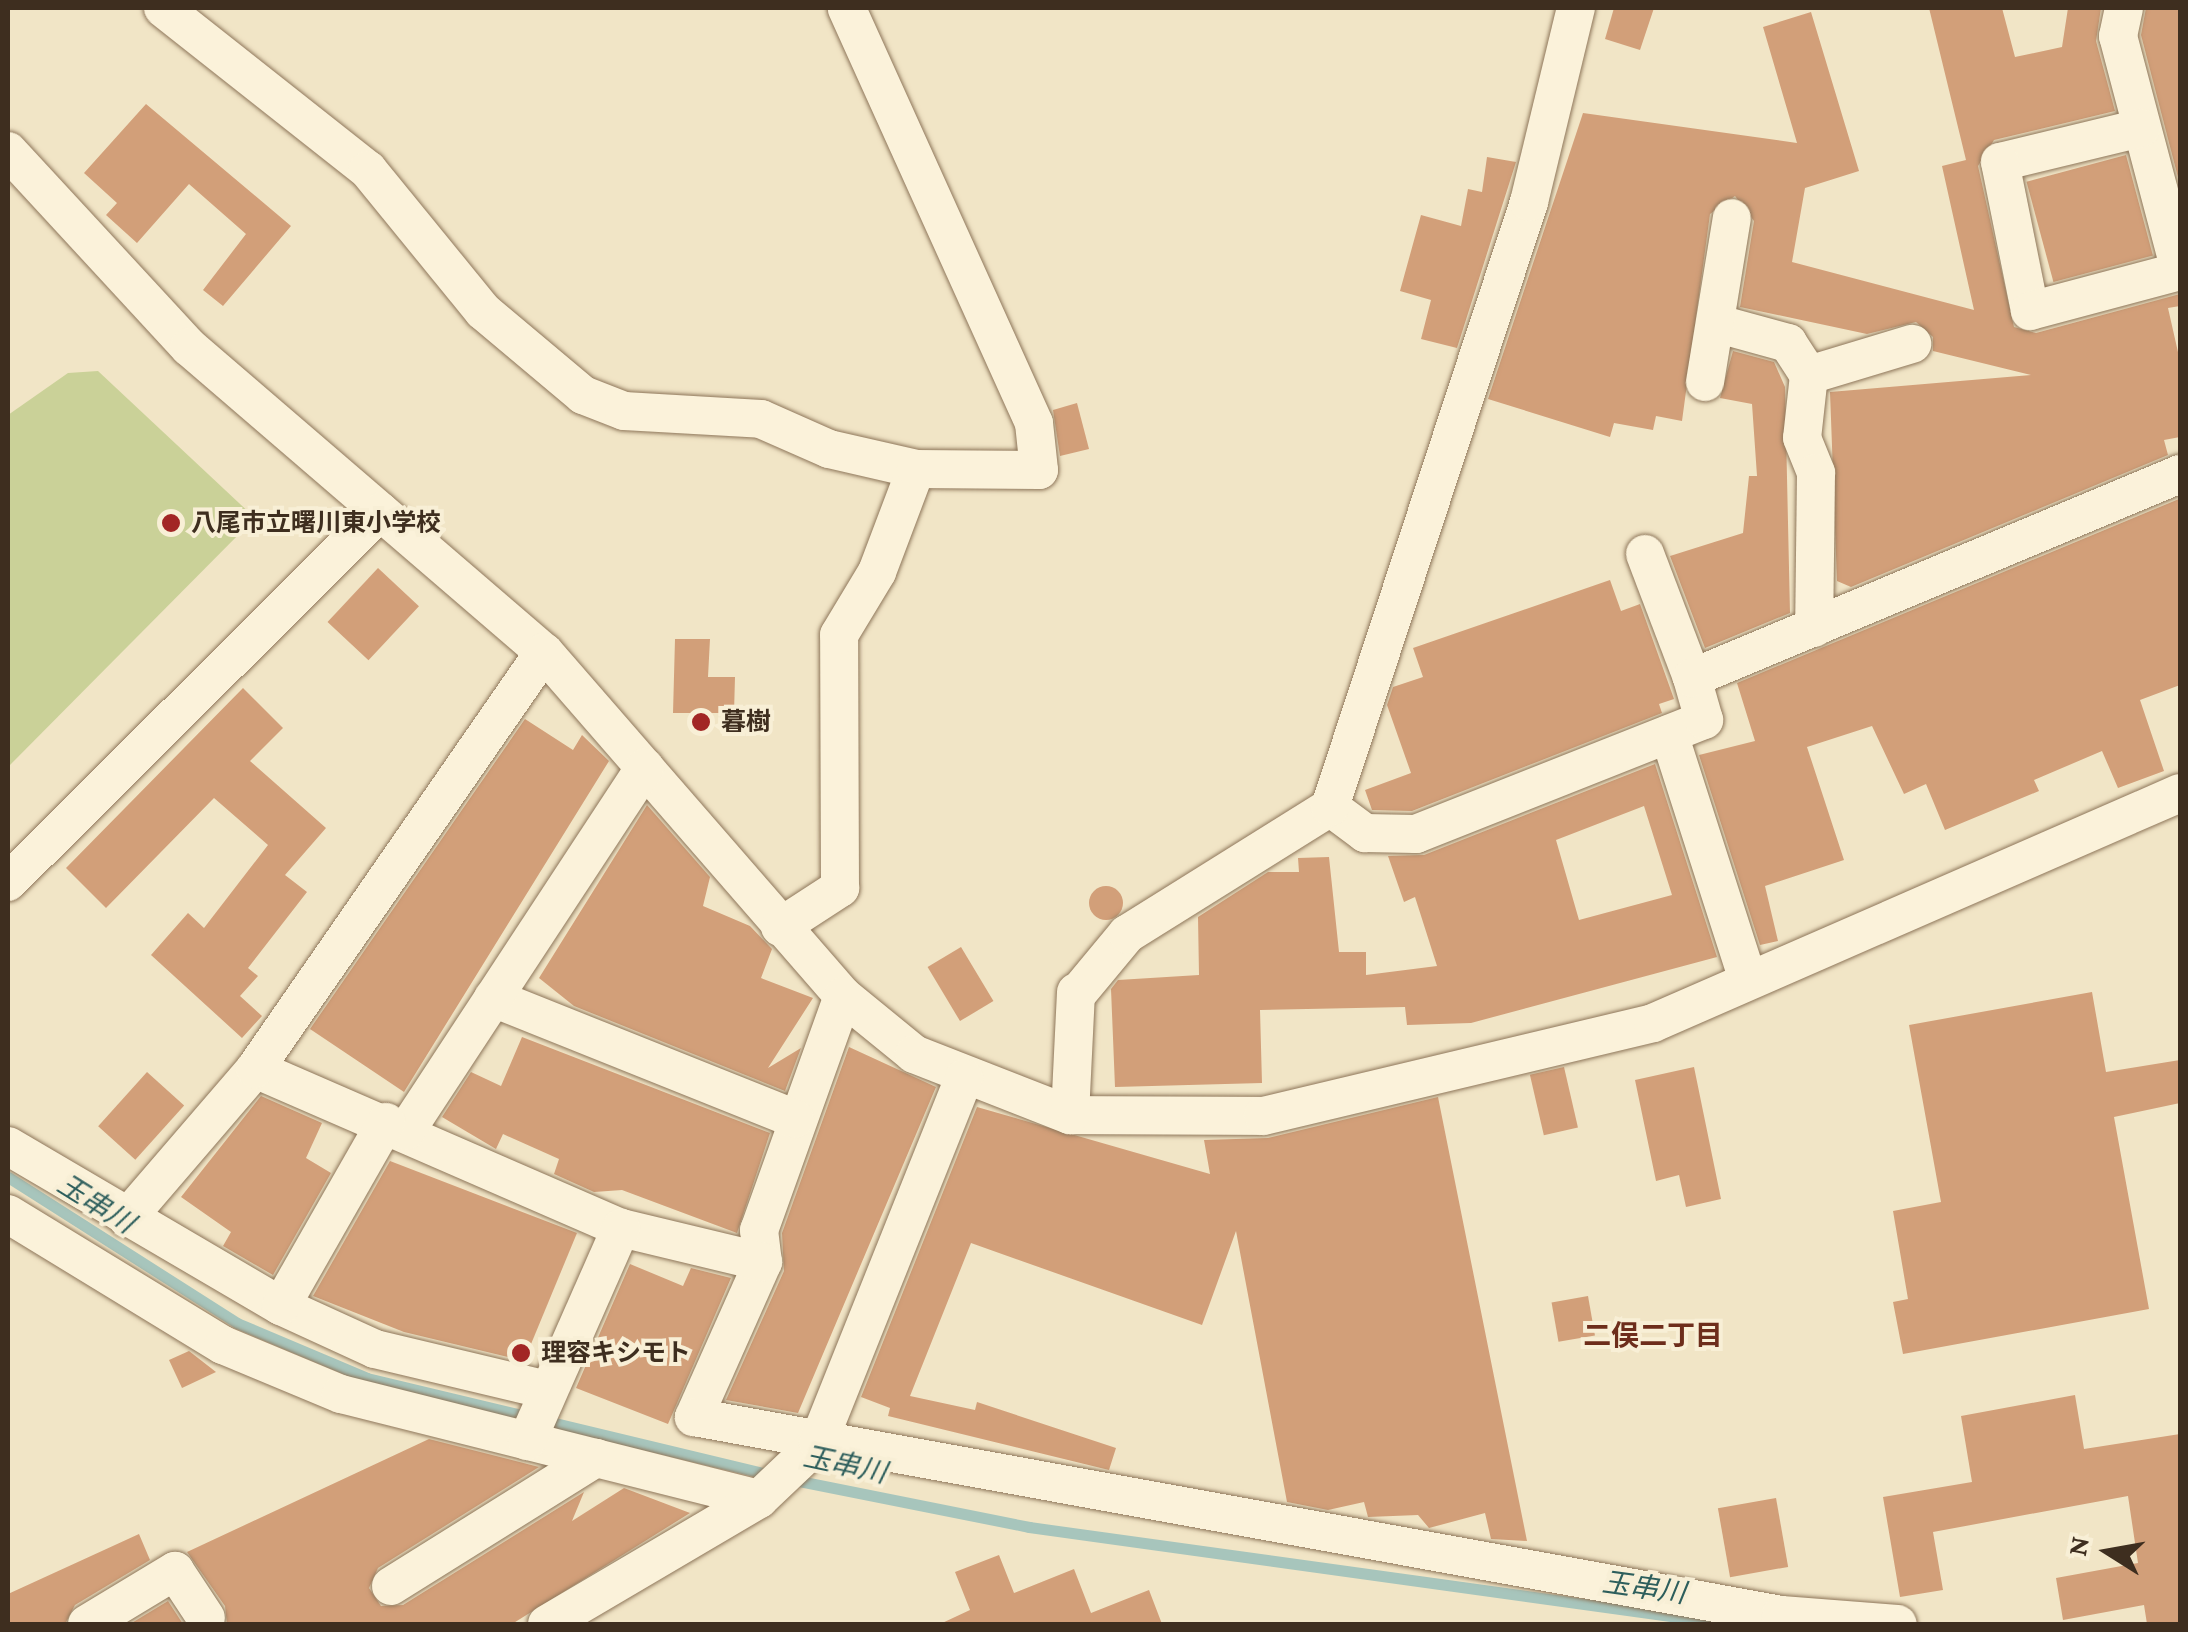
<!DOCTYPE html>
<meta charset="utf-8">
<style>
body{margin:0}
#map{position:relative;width:2188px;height:1632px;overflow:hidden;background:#f1e5c6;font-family:"Crimson Pro","Noto Sans JP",serif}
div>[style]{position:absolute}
.green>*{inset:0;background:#cad198}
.stream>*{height:11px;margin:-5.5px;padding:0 5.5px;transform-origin:5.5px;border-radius:5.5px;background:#a7c5bc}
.building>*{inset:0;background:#d29f79;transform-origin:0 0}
.round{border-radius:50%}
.roads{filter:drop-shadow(0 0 2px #8e765a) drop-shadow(0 0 2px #8e765a)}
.street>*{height:38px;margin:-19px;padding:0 19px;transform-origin:19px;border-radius:19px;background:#fbf2da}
.dots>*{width:28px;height:28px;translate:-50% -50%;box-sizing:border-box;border:5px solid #f8efd6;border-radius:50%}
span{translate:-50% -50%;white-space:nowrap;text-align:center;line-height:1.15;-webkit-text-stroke:8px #f8efd6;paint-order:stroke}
.poi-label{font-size:25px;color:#3e2e1f;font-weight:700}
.left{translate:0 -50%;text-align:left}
.water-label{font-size:28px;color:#2d5e5c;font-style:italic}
.neighbourhood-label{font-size:28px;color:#6d2d1b;font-weight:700}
.frame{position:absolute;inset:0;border:10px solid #3e2e1f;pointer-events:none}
.north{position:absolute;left:2058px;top:1502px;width:100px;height:100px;-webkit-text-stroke:8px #f8efd6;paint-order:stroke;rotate:281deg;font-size:28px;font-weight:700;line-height:40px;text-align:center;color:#3e2e1f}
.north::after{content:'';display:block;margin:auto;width:35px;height:45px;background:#3e2e1f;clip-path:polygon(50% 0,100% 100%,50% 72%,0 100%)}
</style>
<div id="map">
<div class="green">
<div style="clip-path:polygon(98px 371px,255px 518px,8px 767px,8px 415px,68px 373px)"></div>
</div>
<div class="stream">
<div style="left:8px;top:1177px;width:272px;rotate:32.5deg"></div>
<div style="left:237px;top:1323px;width:141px;rotate:22.9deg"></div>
<div style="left:367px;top:1378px;width:415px;rotate:13.5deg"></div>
<div style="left:789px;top:1479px;width:245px;rotate:11.3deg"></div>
<div style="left:1029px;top:1527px;width:706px;rotate:7.9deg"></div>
</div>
<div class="building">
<div style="clip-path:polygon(1614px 8px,1654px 8px,1640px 50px,1605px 39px)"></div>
<div style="clip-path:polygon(1929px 8px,2002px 8px,2015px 57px,2062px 47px,2068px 8px,2101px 8px,2096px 41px,2115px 111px,1994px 140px,1978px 166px,2014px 327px,2036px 333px,2180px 294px,2180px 306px,2168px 308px,2180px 361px,2180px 437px,2164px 440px,2168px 455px,1851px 587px,1837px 581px,1830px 392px,2031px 375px,1933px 351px,1933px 337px,1916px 322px,1867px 334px,1740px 307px,1754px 221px,1735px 196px,1710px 214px,1682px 421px,1656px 416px,1653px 430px,1614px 423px,1610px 437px,1488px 399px,1583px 113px,1797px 143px,1763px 27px,1811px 12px,1859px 171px,1805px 188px,1792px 262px,1974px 310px,1942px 166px,1966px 160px)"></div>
<div style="clip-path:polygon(2146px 8px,2180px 8px,2180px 185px,2141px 35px)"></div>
<div style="clip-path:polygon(146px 104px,291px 226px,223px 306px,203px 290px,246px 234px,189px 184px,137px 243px,106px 215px,117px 203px,84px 173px)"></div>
<div style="left:2126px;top:155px;width:104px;height:103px;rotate:75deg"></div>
<div style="clip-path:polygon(1487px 157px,1516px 162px,1457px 348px,1421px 339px,1431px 300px,1400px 291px,1421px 215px,1461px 226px,1468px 189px,1482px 192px)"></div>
<div style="clip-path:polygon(1733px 351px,1774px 362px,1785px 387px,1790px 613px,1705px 648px,1670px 556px,1743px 533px,1749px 476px,1757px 476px,1752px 404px,1720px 398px)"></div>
<div style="clip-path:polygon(1077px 403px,1089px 449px,1060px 456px,1053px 410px)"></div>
<div style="clip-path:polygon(2179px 499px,2180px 685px,2140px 700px,2164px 771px,2118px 788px,2102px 751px,2034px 780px,2039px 791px,1945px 830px,1926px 784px,1904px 794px,1872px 726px,1807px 747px,1844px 860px,1765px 886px,1778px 941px,1760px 945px,1699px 755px,1755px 741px,1737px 683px)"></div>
<div style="left:378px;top:568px;width:56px;height:74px;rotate:43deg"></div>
<div style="clip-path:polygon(1610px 580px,1621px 611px,1640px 604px,1674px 699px,1659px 704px,1662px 713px,1412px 811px,1372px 810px,1365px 790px,1411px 773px,1387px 705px,1393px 687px,1423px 677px,1413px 648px)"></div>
<div style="clip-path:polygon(675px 639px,710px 639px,708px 677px,735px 677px,734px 713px,673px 713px)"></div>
<div style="clip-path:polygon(243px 688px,283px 728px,250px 761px,326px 828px,285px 875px,307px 892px,248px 968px,258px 976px,240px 996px,262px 1016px,242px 1038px,151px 955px,188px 913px,204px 928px,268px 845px,214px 798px,106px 908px,66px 868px)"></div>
<div style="clip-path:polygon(525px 719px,573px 750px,582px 735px,609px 761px,404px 1092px,310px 1029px)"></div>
<div style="clip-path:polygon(evenodd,1655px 764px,1717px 957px,1471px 1023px,1407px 1025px,1405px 1007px,1260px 1010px,1262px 1083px,1115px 1087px,1111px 989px,1118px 980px,1199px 975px,1198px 917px,1268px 872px,1299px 872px,1298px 858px,1329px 857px,1339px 952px,1366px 952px,1366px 975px,1437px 966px,1415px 897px,1404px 902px,1388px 856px,1424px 855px,1655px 764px,1644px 806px,1672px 895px,1579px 920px,1556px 840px,1644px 806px)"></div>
<div style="clip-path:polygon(647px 805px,710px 877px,703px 906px,750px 926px,772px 949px,761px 978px,813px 998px,768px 1068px,801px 1048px,785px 1091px,574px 1006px,539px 978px)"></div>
<div class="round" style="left:1089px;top:886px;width:34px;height:34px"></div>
<div style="left:961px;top:947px;width:63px;height:39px;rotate:59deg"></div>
<div style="clip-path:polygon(2092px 992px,2106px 1072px,2180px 1060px,2180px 1103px,2114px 1117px,2149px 1309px,1903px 1354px,1893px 1302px,1908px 1299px,1893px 1211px,1941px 1202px,1909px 1025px)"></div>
<div style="clip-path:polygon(522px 1037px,770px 1133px,737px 1233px,622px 1190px,594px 1192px,554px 1174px,559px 1159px,503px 1134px,496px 1149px,442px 1117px,471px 1072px,501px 1086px)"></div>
<div style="clip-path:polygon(849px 1047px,936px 1087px,798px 1413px,726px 1400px,784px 1271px,782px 1233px)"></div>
<div style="left:1564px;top:1067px;width:62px;height:35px;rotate:77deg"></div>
<div style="clip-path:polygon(1694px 1067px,1721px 1199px,1686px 1207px,1679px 1175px,1656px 1181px,1635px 1080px)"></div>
<div style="left:147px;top:1072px;width:50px;height:73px;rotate:42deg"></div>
<div style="clip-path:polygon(261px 1096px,322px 1123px,306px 1158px,331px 1173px,273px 1275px,223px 1246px,231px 1232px,181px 1197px)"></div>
<div style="clip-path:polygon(1438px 1097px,1527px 1541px,1491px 1539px,1485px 1513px,1429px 1528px,1418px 1515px,1368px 1517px,1364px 1502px,1328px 1510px,1287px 1502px,1236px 1231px,1202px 1325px,971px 1243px,910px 1396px,975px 1410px,977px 1402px,1116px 1448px,1109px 1470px,888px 1416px,890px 1408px,861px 1397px,977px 1107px,1210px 1174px,1204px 1140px,1268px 1138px)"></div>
<div style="clip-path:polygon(390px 1161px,577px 1233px,524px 1361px,404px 1332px,313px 1296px)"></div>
<div style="clip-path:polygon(630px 1264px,683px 1286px,691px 1268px,731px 1278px,668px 1424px,576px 1388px)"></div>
<div style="left:1588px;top:1296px;width:40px;height:37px;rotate:80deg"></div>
<div style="clip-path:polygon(189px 1351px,216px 1372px,182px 1388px,169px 1360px)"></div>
<div style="clip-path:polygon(2075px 1395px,2084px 1449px,2180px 1434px,2180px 1624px,2147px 1624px,2144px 1605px,2063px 1620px,2056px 1578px,2138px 1563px,2128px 1496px,1933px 1532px,1943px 1590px,1900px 1597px,1883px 1497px,1972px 1482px,1961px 1416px)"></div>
<div style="clip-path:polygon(429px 1439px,539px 1467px,378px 1568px,369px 1588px,381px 1606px,403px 1605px,584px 1492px,572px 1521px,624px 1488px,690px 1513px,512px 1624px,227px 1624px,225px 1606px,187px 1552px)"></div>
<div style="left:1776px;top:1498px;width:70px;height:59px;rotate:80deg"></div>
<div style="clip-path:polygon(139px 1534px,150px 1560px,75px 1605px,65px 1624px,8px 1624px,8px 1594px)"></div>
<div style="clip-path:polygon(999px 1555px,1014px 1593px,1074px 1569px,1091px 1613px,1149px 1590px,1162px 1624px,940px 1624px,970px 1610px,955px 1572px)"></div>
<div style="clip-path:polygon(168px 1601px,183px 1624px,130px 1624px)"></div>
</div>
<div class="roads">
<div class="street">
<div style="left:163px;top:8px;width:261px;rotate:38.3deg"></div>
<div style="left:368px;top:170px;width:182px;rotate:50.8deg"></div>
<div style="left:483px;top:311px;width:131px;rotate:40deg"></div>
<div style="left:583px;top:395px;width:44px;rotate:21.3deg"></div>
<div style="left:624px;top:411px;width:137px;rotate:3.3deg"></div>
<div style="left:761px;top:419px;width:74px;rotate:23.8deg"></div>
<div style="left:829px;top:449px;width:89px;rotate:12.9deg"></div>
<div style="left:2124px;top:8px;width:29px;rotate:102deg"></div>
<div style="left:2118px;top:36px;width:243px;rotate:75.2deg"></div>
<div style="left:2141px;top:128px;width:145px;rotate:166.4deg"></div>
<div style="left:2000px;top:162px;width:152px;rotate:78.6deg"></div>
<div style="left:2030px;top:311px;width:155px;rotate:-14.9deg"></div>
<div style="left:8px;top:151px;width:267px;rotate:47.3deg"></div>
<div style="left:189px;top:347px;width:468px;rotate:40.7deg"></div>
<div style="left:544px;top:652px;width:456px;rotate:49deg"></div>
<div style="left:843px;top:996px;width:92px;rotate:39.2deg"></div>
<div style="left:914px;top:1054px;width:168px;rotate:21.4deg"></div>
<div style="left:1070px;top:1115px;width:193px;rotate:0.3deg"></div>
<div style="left:1263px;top:1116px;width:401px;rotate:-13.4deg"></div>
<div style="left:1653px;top:1023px;width:575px;rotate:-23.58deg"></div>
<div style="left:1715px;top:323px;width:76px;rotate:15.3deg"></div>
<div style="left:1788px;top:343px;width:38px;rotate:57deg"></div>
<div style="left:1809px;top:375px;width:63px;rotate:96.3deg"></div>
<div style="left:1802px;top:438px;width:38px;rotate:68deg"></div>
<div style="left:1816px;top:473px;width:155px;rotate:90.7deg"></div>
<div style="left:1809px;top:375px;width:108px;rotate:-16.8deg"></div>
<div style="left:1705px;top:382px;width:166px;rotate:-80.7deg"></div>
<div style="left:1645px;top:554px;width:133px;rotate:69.2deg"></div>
<div style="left:1669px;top:734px;width:258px;rotate:72.2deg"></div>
<div style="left:1330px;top:807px;width:44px;rotate:36.6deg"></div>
<div style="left:1365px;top:833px;width:51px;rotate:1.1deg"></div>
<div style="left:1416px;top:834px;width:310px;rotate:-21.6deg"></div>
<div style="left:1704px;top:720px;width:44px;rotate:-105.9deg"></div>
<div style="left:1692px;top:678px;width:529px;rotate:-22.69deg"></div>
<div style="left:8px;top:882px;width:525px;rotate:-44.85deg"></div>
<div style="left:780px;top:927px;width:72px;rotate:-33deg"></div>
<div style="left:840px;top:888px;width:253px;rotate:-90.2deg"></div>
<div style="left:839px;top:635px;width:74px;rotate:-58.9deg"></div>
<div style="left:877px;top:572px;width:110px;rotate:-69.3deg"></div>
<div style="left:916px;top:469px;width:123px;rotate:0.5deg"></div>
<div style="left:1039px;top:470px;width:47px;rotate:-96.1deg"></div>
<div style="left:1034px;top:423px;width:455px;rotate:-114.3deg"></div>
<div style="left:1078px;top:993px;width:77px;rotate:-50.3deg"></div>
<div style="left:1127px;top:934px;width:239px;rotate:-32deg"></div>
<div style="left:1330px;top:807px;width:637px;rotate:-71.79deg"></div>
<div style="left:1529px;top:202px;width:200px;rotate:-76.4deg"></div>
<div style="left:843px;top:996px;width:249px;rotate:109.7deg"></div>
<div style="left:759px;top:1230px;width:32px;rotate:83deg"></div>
<div style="left:763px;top:1262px;width:170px;rotate:114deg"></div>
<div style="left:694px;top:1417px;width:1105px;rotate:10.32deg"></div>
<div style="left:1781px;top:1615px;width:117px;rotate:4.4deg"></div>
<div style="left:493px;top:998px;width:325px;rotate:21.8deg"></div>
<div style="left:255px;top:1069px;width:399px;rotate:23.5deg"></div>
<div style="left:621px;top:1228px;width:146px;rotate:13.5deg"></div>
<div style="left:1070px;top:1115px;width:123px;rotate:-87.2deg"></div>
<div style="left:406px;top:1131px;width:435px;rotate:-56.7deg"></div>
<div style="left:8px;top:1146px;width:316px;rotate:30.4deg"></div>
<div style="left:281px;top:1306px;width:103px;rotate:24.6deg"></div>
<div style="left:375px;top:1349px;width:177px;rotate:13.4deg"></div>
<div style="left:8px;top:1214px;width:252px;rotate:31.4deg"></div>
<div style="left:223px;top:1345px;width:128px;rotate:22.6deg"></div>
<div style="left:341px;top:1394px;width:431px;rotate:14.1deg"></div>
<div style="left:127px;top:1218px;width:196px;rotate:-49.3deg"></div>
<div style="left:255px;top:1069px;width:507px;rotate:-55.28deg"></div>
<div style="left:281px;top:1306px;width:212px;rotate:-60.3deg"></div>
<div style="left:527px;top:1441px;width:233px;rotate:-66.2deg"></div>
<div style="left:391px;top:1586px;width:242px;rotate:-32deg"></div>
<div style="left:87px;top:1624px;width:103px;rotate:-31.1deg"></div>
<div style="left:175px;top:1571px;width:56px;rotate:56.6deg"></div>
<div style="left:547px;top:1624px;width:246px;rotate:-30.5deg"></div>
<div style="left:759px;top:1499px;width:81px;rotate:-43.5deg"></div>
<div style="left:818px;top:1443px;width:393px;rotate:-68.2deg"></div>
</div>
</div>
<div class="dots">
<div style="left:171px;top:523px;background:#a22625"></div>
<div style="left:701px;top:722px;background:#a22625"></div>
<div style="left:521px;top:1353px;background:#a22625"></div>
</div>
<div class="poi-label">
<span class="left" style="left:191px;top:523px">八尾市立曙川東小学校</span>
<span class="left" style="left:721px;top:722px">暮樹</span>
<span class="left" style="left:541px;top:1353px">理容キシモト</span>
</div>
<div class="water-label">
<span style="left:96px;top:1204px;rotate:32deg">玉串川</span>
<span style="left:845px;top:1465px;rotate:12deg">玉串川</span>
<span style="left:1644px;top:1588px;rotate:8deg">玉串川</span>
</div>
<div class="neighbourhood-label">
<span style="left:1653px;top:1336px">二俣二丁目</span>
</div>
<div class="frame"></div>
<div class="north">N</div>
</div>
